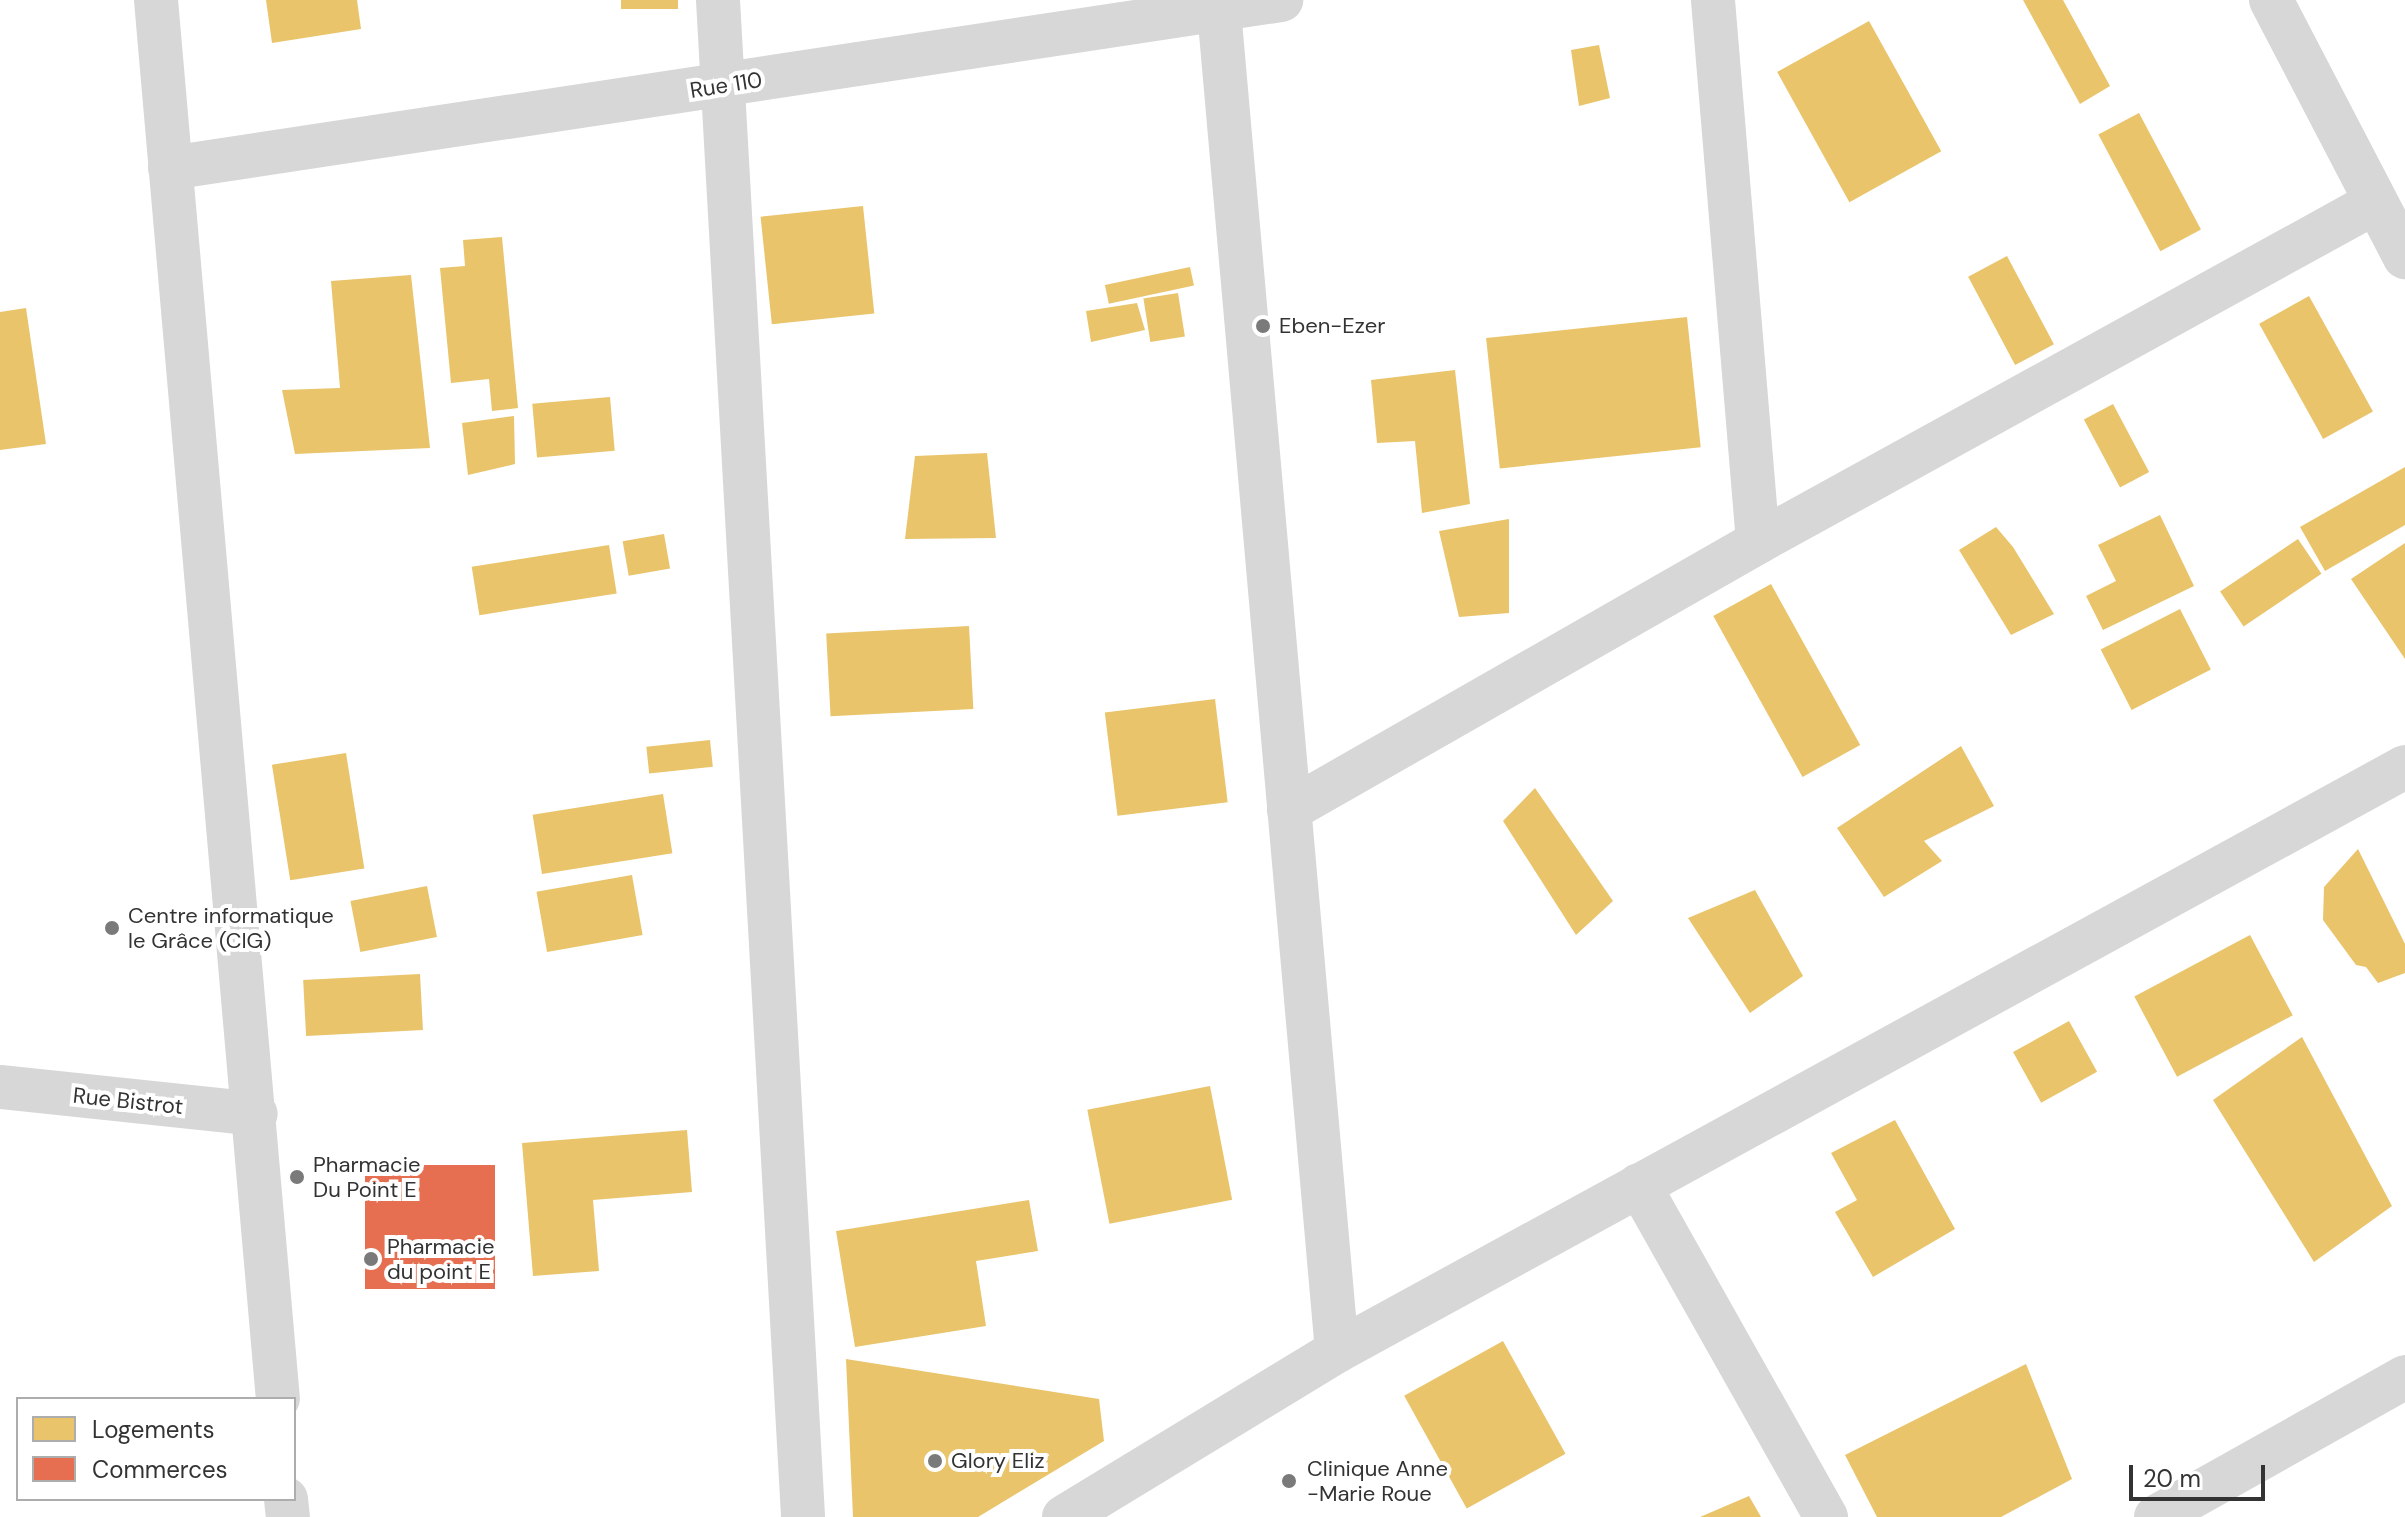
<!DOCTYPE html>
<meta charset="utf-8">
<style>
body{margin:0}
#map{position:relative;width:2405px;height:1517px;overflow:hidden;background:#fff;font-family:"DM Sans",sans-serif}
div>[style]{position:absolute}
.homes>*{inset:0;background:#e9c46a;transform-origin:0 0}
.shops>*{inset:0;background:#e76f51;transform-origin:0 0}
.minor>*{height:44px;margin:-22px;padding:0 22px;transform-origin:22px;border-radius:22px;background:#d7d7d7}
.dots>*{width:22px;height:22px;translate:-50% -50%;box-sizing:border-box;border:4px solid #fff;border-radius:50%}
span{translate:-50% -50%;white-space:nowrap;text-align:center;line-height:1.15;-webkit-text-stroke:8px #fff;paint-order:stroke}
.street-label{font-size:22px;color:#333}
.poi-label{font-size:22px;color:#333}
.left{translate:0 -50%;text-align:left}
.legend{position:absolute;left:16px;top:1397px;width:280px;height:104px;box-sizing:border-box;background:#fff;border:2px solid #adadad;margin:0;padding:10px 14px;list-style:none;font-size:24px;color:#333}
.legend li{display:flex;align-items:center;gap:16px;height:40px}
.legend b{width:40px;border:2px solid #adadad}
.scale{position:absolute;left:2129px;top:1465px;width:136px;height:36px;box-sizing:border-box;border:4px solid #333;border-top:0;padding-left:10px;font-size:24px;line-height:28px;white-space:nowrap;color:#333;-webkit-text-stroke:6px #fff;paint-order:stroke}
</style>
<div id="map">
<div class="homes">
<div style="clip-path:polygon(266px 0,357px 0,361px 29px,272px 43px)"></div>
<div style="left:621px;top:0;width:57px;height:9px"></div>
<div style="clip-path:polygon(2023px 0,2063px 0,2110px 86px,2080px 104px)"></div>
<div style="left:1869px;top:21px;width:149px;height:105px;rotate:61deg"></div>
<div style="clip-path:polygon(1599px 45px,1610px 98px,1579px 106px,1571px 50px)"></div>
<div style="left:2139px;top:113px;width:132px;height:46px;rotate:62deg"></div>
<div style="left:863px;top:206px;width:108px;height:103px;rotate:84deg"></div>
<div style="clip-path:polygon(502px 237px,518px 408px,492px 411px,489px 379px,451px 383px,440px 268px,465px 266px,463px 240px)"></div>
<div style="left:2007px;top:256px;width:100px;height:44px;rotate:62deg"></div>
<div style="left:1190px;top:267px;width:19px;height:87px;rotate:78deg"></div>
<div style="clip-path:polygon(411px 275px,430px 448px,295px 454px,282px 390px,340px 388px,331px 281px)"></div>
<div style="left:1178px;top:293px;width:44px;height:35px;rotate:81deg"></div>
<div style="left:2309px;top:296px;width:132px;height:57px;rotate:61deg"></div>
<div style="clip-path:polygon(1137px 303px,1145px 330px,1091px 342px,1086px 311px)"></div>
<div style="clip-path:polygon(26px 308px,46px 444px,0 450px,0 312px)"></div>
<div style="left:1687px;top:317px;width:131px;height:202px;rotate:84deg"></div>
<div style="clip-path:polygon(1455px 370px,1470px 504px,1422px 513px,1415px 441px,1377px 443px,1371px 380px)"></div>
<div style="left:610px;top:397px;width:54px;height:78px;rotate:85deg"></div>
<div style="left:2113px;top:404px;width:77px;height:33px;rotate:62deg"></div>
<div style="clip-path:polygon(514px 416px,515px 464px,468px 475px,462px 423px)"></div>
<div style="clip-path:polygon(987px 453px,996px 538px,905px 539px,915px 456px)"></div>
<div style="clip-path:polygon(2405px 467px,2405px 525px,2325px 571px,2300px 527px)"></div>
<div style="clip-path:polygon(2160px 515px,2194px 586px,2103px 630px,2086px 596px,2116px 581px,2098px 545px)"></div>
<div style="clip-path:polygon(1509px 519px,1509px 613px,1459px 617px,1439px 531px)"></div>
<div style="clip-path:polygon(1996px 527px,2013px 547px,2054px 614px,2011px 635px,1959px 550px)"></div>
<div style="left:664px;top:534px;width:35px;height:42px;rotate:80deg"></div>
<div style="left:2298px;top:539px;width:42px;height:94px;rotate:56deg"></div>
<div style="clip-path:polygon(2405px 543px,2405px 659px,2351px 579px)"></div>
<div style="left:609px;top:545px;width:49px;height:139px;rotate:81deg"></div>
<div style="left:1771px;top:584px;width:184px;height:66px;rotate:61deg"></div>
<div style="left:2180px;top:609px;width:68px;height:89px;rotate:63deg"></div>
<div style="left:969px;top:626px;width:83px;height:143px;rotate:87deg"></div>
<div style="left:1215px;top:699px;width:104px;height:111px;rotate:83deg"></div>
<div style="left:710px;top:740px;width:27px;height:64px;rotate:84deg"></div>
<div style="clip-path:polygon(1961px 746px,1994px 806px,1924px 841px,1942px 861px,1884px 897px,1837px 828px)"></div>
<div style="left:346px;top:753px;width:117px;height:75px;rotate:81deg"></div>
<div style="clip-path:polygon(1535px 788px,1613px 901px,1576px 935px,1503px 821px)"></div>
<div style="left:663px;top:794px;width:60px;height:132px;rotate:81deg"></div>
<div style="clip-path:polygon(2358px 849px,2405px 944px,2405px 973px,2378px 983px,2366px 967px,2356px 965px,2323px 920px,2324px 887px)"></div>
<div style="left:632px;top:875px;width:61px;height:97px;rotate:80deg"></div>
<div style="left:427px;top:886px;width:52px;height:78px;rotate:79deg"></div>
<div style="clip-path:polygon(1755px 890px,1803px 976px,1750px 1013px,1688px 918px)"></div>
<div style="left:2250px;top:935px;width:91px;height:131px;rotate:62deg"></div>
<div style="left:420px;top:974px;width:56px;height:117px;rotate:87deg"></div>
<div style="left:2069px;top:1021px;width:58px;height:64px;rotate:61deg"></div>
<div style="clip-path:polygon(2302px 1037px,2392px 1206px,2314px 1262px,2213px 1100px)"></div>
<div style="left:1210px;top:1086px;width:116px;height:125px;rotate:79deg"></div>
<div style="clip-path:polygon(1895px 1120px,1955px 1229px,1873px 1277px,1835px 1212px,1857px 1200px,1831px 1153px)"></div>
<div style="clip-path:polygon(687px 1130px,692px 1192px,593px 1200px,599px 1271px,533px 1276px,522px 1143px)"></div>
<div style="clip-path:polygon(1029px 1200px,1038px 1251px,976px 1261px,986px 1326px,855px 1347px,836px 1231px)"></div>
<div style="left:1503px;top:1341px;width:129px;height:113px;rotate:61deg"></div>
<div style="clip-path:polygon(846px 1359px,1099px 1399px,1104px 1441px,978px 1517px,853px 1517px)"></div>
<div style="clip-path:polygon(2026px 1364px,2072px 1479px,2001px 1517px,1877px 1517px,1845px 1455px)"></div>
<div style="clip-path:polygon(1749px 1496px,1761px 1517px,1700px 1517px)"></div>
</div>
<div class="shops">
<div style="left:495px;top:1165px;width:124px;height:130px;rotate:90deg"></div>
</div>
<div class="minor">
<div style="left:156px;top:0;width:1404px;rotate:85.02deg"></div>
<div style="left:718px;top:0;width:1519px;rotate:86.79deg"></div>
<div style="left:2271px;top:0;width:290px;rotate:62.5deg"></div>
<div style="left:170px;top:168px;width:1124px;rotate:-8.6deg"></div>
<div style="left:1758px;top:542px;width:705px;rotate:-28.82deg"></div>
<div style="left:1289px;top:810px;width:540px;rotate:-29.74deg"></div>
<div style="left:1758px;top:542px;width:544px;rotate:-94.75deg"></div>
<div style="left:0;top:1087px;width:257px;rotate:6deg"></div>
<div style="left:1639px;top:1185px;width:381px;rotate:60.6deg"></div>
<div style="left:1337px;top:1351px;width:1217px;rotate:-28.67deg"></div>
<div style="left:286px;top:1499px;width:18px;rotate:84deg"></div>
<div style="left:1064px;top:1517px;width:320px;rotate:-31.3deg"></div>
<div style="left:1337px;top:1351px;width:1356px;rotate:-95.03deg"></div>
<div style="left:2156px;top:1517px;width:286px;rotate:-29.3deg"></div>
</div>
<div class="dots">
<div style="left:1263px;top:326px;background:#7a7a7a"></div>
<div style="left:112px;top:928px;background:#7a7a7a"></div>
<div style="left:297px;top:1177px;background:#7a7a7a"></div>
<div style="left:371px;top:1259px;background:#7a7a7a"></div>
<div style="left:935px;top:1461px;background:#7a7a7a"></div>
<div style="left:1289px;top:1481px;background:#7a7a7a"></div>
</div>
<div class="street-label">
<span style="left:726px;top:85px;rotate:-9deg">Rue 110</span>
<span style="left:128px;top:1101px;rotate:6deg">Rue Bistrot</span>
</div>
<div class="poi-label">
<span class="left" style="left:1279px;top:326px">Eben-Ezer</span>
<span class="left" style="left:128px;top:928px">Centre informatique<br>le Grâce (CIG)</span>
<span class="left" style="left:313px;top:1177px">Pharmacie<br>Du Point E</span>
<span class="left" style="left:387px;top:1259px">Pharmacie<br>du point E</span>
<span class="left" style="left:951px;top:1461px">Glory Eliz</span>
<span class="left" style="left:1307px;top:1481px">Clinique Anne<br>-Marie Roue</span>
</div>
<ul class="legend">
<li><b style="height:22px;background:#e9c46a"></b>Logements</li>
<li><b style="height:22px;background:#e76f51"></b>Commerces</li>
</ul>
<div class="scale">20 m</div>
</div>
